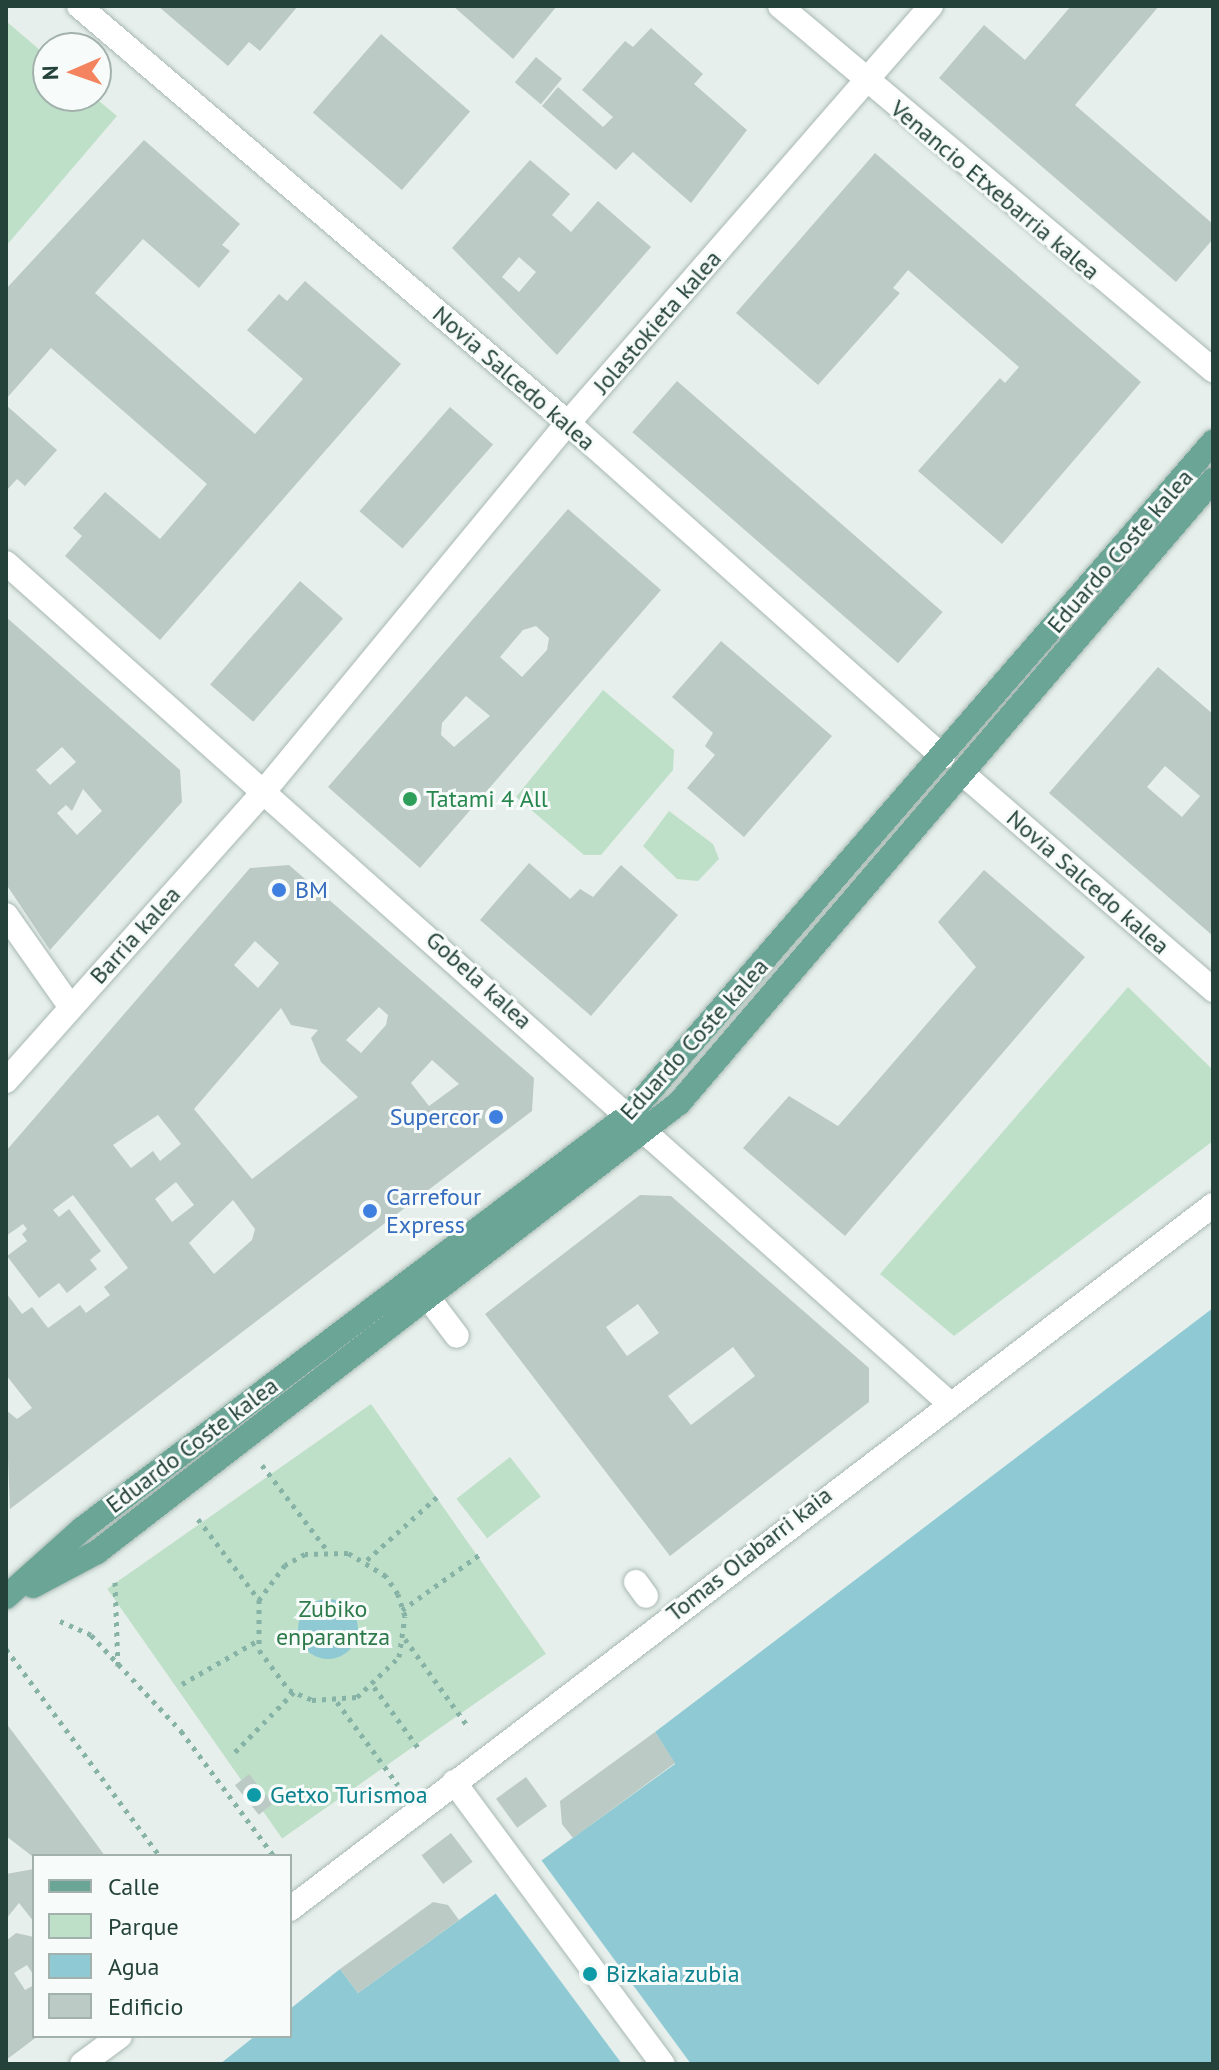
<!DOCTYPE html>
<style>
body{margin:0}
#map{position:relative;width:1219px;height:2070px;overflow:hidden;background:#e6efeb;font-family:"PT Sans",sans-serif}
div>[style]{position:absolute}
.green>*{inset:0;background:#bfe0c8;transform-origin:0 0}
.water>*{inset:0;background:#8ec9d4}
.round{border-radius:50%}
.pier>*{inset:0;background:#e6efeb}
.building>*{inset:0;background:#bbcac4;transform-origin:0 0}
.path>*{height:5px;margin-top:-2.5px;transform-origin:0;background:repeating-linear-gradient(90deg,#86b3a5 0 4px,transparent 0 10px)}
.roads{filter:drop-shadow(0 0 2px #a8b8b2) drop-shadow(0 0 2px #a8b8b2)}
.minor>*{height:24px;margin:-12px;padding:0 12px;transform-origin:12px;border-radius:12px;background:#fff}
.major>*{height:24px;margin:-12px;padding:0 12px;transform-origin:12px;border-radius:12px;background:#6aa596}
.dots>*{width:22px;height:22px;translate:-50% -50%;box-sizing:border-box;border:4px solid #f7fbf9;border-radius:50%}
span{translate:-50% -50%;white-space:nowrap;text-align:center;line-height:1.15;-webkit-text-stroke:6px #f7fbf9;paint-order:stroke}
.street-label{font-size:24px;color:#24423a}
.leisure-label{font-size:24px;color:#27864d}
.left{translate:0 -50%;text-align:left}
.shop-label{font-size:24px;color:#366cbe}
.right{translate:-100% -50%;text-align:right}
.park-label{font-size:24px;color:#2d7a4b}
.culture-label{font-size:24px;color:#0d838f}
.frame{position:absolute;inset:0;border:8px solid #24423a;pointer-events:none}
.legend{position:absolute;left:32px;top:1854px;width:260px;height:184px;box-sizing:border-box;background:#f7fbf9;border:2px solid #a3b1ad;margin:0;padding:10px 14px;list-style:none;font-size:24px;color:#24423a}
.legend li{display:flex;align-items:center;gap:16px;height:40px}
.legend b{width:40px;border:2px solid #a3b1ad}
.north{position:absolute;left:32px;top:32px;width:80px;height:80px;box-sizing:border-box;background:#f7fbf9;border:2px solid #a3b1ad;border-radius:50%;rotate:268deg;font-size:22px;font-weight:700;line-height:32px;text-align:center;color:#24423a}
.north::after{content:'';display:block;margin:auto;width:28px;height:36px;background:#f4845f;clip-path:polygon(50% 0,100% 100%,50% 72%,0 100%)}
</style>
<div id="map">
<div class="green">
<div style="clip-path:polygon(6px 21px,48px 57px,48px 96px,93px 96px,117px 116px,6px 246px)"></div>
<div style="clip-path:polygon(603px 690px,674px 750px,673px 770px,601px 855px,584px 855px,516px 797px)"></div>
<div style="clip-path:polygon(669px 811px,713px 844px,719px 859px,698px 881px,677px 879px,643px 846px)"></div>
<div style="clip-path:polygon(1128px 987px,1213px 1070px,1213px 1141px,954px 1336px,880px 1274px)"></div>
<div style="left:371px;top:1404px;width:305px;height:322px;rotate:55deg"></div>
<div style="left:510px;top:1457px;width:50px;height:68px;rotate:52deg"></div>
</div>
<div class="water">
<div style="clip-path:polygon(1213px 1308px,1213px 2064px,220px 2064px,255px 2036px,290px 2036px,290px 2009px,340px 1969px,358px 1993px,675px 1764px,655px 1732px)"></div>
<div class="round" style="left:298px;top:1599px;width:60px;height:60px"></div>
</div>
<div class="pier">
<div style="clip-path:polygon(539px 1857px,691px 2064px,622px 2064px,493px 1890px)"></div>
</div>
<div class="building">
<div style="clip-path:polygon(158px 6px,298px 6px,260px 51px,249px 42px,228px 66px)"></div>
<div style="clip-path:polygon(453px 6px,557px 6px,513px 59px)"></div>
<div style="clip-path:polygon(1071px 6px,1159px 6px,1075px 105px,1213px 224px,1213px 239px,1176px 282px,939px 78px,984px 25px,1025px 60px)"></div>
<div style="clip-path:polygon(651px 28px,703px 74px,694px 84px,747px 130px,691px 203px,633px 152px,616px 170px,542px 106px,558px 87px,603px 127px,613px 117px,582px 90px,625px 41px,633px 47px)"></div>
<div style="left:381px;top:34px;width:118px;height:104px;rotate:41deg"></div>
<div style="left:536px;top:57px;width:34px;height:33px;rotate:40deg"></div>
<div style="clip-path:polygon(144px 140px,240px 224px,222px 245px,230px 251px,199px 288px,143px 239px,95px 293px,255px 434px,303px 379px,247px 330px,279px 294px,287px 301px,305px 281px,401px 364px,160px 640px,65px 556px,82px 536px,73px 528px,105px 492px,160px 539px,207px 484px,51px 348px,6px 399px,6px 289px)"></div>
<div style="clip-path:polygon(875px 153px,1141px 382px,1002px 544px,918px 471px,1000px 378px,1005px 383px,1019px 367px,908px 270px,893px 288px,900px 293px,818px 385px,736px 313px)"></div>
<div style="clip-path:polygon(evenodd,530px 160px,570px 194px,552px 215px,571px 232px,598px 201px,651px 247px,557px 355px,452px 248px,530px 160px,519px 257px,536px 272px,519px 292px,502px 277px,519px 257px)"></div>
<div style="left:677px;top:381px;width:352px;height:68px;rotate:41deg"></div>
<div style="clip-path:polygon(6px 405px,57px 450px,25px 486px,17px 479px,6px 491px)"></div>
<div style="left:450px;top:407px;width:57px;height:138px;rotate:41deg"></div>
<div style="clip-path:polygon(evenodd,568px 509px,661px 590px,420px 868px,328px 787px,568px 509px,536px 626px,549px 638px,547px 650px,522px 677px,500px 657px,523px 630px,536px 626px,568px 509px,466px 696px,490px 716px,454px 747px,441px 735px,442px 723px,466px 696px)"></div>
<div style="left:300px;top:581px;width:57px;height:137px;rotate:41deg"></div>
<div style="clip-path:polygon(evenodd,6px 617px,180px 770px,182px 802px,50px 950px,6px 884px,6px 617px,62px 747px,76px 762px,50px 785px,36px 770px,62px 747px,6px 617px,83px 789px,102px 811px,77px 835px,57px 813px,66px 805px,72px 811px,83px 789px)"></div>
<div style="clip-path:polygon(721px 641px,832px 736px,744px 837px,687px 788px,715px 755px,705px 746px,713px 733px,672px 697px)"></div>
<div style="clip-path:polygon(evenodd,1158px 667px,1213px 714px,1213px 936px,1049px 793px,1158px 667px,1165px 766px,1200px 796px,1182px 817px,1147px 787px,1165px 766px)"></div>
<div style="clip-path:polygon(529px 863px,570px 899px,580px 889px,593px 897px,621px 865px,678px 915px,591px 1016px,480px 920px)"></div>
<div style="clip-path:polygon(evenodd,289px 865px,534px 1078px,532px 1111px,10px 1509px,6px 1410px,17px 1419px,32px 1408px,6px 1375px,6px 1293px,22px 1314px,32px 1307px,48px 1328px,80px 1305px,86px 1313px,110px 1295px,104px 1287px,128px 1268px,73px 1195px,53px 1210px,59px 1217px,69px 1209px,101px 1251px,90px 1260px,97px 1269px,67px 1293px,59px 1283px,39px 1298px,7px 1256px,27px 1241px,22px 1234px,27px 1229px,23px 1224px,6px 1236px,6px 1151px,250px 868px,289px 865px,255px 941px,279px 963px,258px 988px,234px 965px,255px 941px,289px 865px,379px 1007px,388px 1015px,386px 1025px,361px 1053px,346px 1040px,379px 1007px,289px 865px,281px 1008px,291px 1025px,318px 1030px,311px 1038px,321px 1062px,358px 1097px,252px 1179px,194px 1109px,281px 1008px,289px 865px,432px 1060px,459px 1084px,429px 1106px,411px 1083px,432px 1060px,289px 865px,158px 1115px,181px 1144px,160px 1161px,153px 1151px,131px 1168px,113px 1145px,158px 1115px,289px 865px,176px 1182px,194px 1205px,172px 1222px,155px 1199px,176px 1182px,289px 865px,233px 1200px,255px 1229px,252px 1240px,214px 1274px,189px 1243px,233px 1200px)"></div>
<div style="clip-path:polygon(984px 870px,1085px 957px,845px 1236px,743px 1148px,789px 1096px,838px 1126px,867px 1093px,976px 967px,938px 922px)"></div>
<div style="clip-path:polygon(evenodd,640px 1195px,671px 1196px,869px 1368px,869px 1402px,670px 1556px,485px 1314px,640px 1195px,638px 1304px,659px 1333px,627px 1356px,606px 1327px,638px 1304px,640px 1195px,733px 1347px,755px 1376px,691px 1425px,668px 1396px,733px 1347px)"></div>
<div style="clip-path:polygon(6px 1723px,69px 1807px,105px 1856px,32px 1856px,6px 1836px)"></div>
<div style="clip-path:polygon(655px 1732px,675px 1763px,573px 1838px,562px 1824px,560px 1801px)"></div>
<div style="left:249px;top:1774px;width:38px;height:18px;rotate:51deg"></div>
<div style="left:526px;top:1777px;width:36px;height:37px;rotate:54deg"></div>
<div style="left:451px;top:1833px;width:36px;height:37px;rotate:53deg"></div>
<div style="clip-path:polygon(34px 1869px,34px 1922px,19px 1903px,6px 1919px,6px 1874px)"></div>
<div style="clip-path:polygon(433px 1902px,448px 1905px,459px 1920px,358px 1993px,340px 1969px)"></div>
<div style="clip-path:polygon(16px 1933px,34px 1937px,34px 1976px,27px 1965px,14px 1973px,25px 1990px,34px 1985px,38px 2036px,6px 2060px,6px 1941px)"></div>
</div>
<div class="path">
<div style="left:262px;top:1465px;width:107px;rotate:52.6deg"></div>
<div style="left:198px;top:1519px;width:101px;rotate:53deg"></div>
<div style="left:259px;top:1600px;width:50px;rotate:90deg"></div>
<div style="left:259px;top:1650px;width:50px;rotate:53.1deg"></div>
<div style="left:289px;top:1690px;width:25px;rotate:23deg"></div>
<div style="left:312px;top:1700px;width:45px;rotate:-3.8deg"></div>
<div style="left:357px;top:1697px;width:58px;rotate:-43.6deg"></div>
<div style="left:399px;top:1657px;width:41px;rotate:-81.7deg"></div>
<div style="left:405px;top:1616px;width:23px;rotate:-108deg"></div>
<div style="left:398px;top:1594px;width:22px;rotate:-124deg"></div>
<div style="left:386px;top:1576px;width:44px;rotate:-148.8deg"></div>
<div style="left:348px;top:1553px;width:43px;rotate:178.7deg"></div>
<div style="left:305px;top:1554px;width:23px;rotate:151deg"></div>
<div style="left:285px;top:1565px;width:44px;rotate:126.6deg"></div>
<div style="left:367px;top:1560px;width:94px;rotate:-42deg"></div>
<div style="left:115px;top:1582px;width:86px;rotate:88deg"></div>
<div style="left:402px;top:1610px;width:95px;rotate:-35.5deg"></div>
<div style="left:60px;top:1621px;width:34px;rotate:24deg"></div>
<div style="left:91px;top:1635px;width:132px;rotate:46.8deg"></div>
<div style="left:181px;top:1731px;width:156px;rotate:53.4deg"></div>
<div style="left:405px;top:1639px;width:110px;rotate:54.3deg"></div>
<div style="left:6px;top:1649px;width:258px;rotate:53.4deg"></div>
<div style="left:182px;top:1684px;width:86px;rotate:-29.8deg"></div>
<div style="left:374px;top:1687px;width:77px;rotate:54deg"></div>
<div style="left:337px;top:1702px;width:103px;rotate:53.7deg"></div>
<div style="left:235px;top:1752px;width:84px;rotate:-45.5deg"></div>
</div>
<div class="roads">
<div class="minor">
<div style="left:79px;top:6px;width:643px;rotate:40.46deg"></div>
<div style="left:568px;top:423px;width:502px;rotate:41.69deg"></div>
<div style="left:780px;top:6px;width:566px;rotate:40.05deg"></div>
<div style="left:6px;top:563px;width:1261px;rotate:41.69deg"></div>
<div style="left:962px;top:773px;width:332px;rotate:40.8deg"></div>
<div style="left:6px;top:915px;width:111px;rotate:54.9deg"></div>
<div style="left:6px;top:1081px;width:390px;rotate:-48.3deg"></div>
<div style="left:265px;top:790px;width:476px;rotate:-50.5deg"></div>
<div style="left:568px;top:423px;width:553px;rotate:-48.96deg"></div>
<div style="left:429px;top:1299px;width:46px;rotate:52.9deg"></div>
<div style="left:636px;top:1582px;width:17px;rotate:54deg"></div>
<div style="left:454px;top:1782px;width:351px;rotate:53.5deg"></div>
<div style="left:290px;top:1909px;width:1161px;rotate:-37.33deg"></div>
<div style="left:82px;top:2064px;width:47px;rotate:-36.4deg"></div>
</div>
<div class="major">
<div style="left:33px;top:1586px;width:72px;rotate:-28deg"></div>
<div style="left:97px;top:1552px;width:735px;rotate:-37.65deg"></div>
<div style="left:679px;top:1103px;width:821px;rotate:-49.4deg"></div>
<div style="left:6px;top:1597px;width:102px;rotate:-41.8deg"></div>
<div style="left:82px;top:1529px;width:687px;rotate:-37.14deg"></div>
<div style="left:630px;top:1114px;width:890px;rotate:-49.06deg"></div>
</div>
</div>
<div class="dots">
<div style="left:410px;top:799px;background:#2e9e5b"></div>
<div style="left:279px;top:890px;background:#3f7fe0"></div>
<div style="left:496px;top:1117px;background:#3f7fe0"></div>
<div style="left:370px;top:1211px;background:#3f7fe0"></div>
<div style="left:254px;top:1795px;background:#0f9aa8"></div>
<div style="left:590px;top:1974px;background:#0f9aa8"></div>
</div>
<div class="street-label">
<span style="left:995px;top:190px;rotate:40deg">Venancio Etxebarria kalea</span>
<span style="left:657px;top:322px;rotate:-49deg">Jolastokieta kalea</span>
<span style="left:514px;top:378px;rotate:41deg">Novia Salcedo kalea</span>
<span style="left:1120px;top:551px;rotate:-49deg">Eduardo Coste kalea</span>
<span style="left:1088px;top:882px;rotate:41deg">Novia Salcedo kalea</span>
<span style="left:135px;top:935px;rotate:-48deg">Barria kalea</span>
<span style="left:479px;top:980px;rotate:42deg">Gobela kalea</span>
<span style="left:694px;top:1039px;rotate:-48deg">Eduardo Coste kalea</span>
<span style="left:192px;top:1445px;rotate:-37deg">Eduardo Coste kalea</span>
<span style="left:749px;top:1554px;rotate:-38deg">Tomas Olabarri kaia</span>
</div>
<div class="leisure-label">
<span class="left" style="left:426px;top:799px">Tatami 4 All</span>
</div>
<div class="shop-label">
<span class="left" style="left:295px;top:890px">BM</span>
<span class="right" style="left:480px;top:1117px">Supercor</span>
<span class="left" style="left:386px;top:1211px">Carrefour<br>Express</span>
</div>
<div class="park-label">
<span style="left:333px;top:1623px">Zubiko<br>enparantza</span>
</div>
<div class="culture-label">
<span class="left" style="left:270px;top:1795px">Getxo Turismoa</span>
<span class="left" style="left:606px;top:1974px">Bizkaia zubia</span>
</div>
<div class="frame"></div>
<ul class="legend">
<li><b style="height:10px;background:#6aa596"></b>Calle</li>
<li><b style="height:22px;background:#bfe0c8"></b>Parque</li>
<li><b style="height:22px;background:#8ec9d4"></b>Agua</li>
<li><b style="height:22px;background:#bbcac4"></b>Edificio</li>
</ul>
<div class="north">N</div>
</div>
